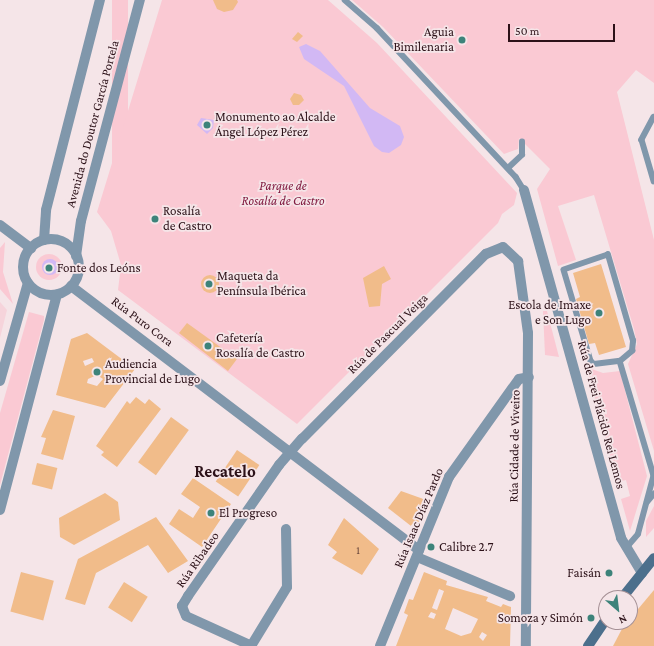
<!DOCTYPE html>
<meta charset="utf-8">
<style>
body{margin:0}
#map{position:relative;width:654px;height:646px;overflow:hidden;background:#f5e5e8;font-family:"Crimson Pro",serif}
div>[style]{position:absolute}
.built>*{inset:0;background:#f6d4db}
.green>*{inset:0;background:#fac9d3;transform-origin:0 0}
.round{border-radius:50%}
.water>*{inset:0;background:#d2b8f4}
.building>*{inset:0;background:#f1bc8a;transform-origin:0 0}
.lane>*{height:5.5px;margin:-2.75px;padding:0 2.75px;transform-origin:2.75px;border-radius:2.75px;background:#8097ab}
.street>*{height:10px;margin:-5px;padding:0 5px;transform-origin:5px;border-radius:5px;background:#8097ab}
.street>.ring{margin:-5px;padding:0;box-sizing:content-box;background:none;border:10px solid #8097ab;border-radius:50%}
.secondary>*{height:10px;margin:-5px;padding:0 5px;transform-origin:5px;border-radius:5px;background:#4c6f8c}
.dots>*{width:11px;height:11px;translate:-50% -50%;box-sizing:border-box;border:2px solid #f5e5e8;border-radius:50%}
span{translate:-50% -50%;white-space:nowrap;text-align:center;line-height:1.15;-webkit-text-stroke:3.5px #f5e5e8;paint-order:stroke}
.number-label{font-size:11px;color:#5d3c34}
.number-label span{-webkit-text-stroke-width:0}
.poi-label{font-size:13px;color:#2c1118}
.right{translate:-100% -50%;text-align:right}
.left{translate:0 -50%;text-align:left}
.street-label{font-size:13px;color:#2c1118}
.park-label{font-size:13px;color:#811b40;font-style:italic}
.district-label{font-size:17px;color:#2c1118;font-weight:700}
.north{position:absolute;left:598px;top:590px;width:40px;height:40px;box-sizing:border-box;background:#f5e5e8;border:1px solid #a59095;border-radius:50%;rotate:152deg;font-size:11px;font-weight:700;line-height:16px;text-align:center;color:#2c1118}
.north::after{content:'';display:block;margin:auto;width:14px;height:18px;background:#3d837a;clip-path:polygon(50% 0,100% 100%,50% 72%,0 100%)}
.scale{position:absolute;left:508px;top:24px;width:107px;height:18px;box-sizing:border-box;border:2px solid #2c1118;border-top:0;padding-left:5px;font-size:12px;line-height:14px;white-space:nowrap;color:#2c1118;-webkit-text-stroke:3px #f5e5e8;paint-order:stroke}
</style>
<div id="map">
<div class="built">
<div style="clip-path:polygon(0 302px,7px 310px,0 338px)"></div>
</div>
<div class="green">
<div style="left:112px;top:0;width:16px;height:227px"></div>
<div style="clip-path:polygon(162px 0,328px 0,377px 43px,517px 193px,514px 205px,502px 214px,498px 223px,297px 424px,118px 290px,121px 265px,111px 231px,97px 212px)"></div>
<div style="clip-path:polygon(352px 0,654px 0,654px 83px,636px 70px,617px 92px,654px 240px,654px 451px,628px 364px,637px 344px,634px 329px,594px 195px,558px 206px,576px 260px,558px 266px,537px 189px,550px 169px,519px 138px,518px 149px,504px 154px,383px 27px)"></div>
<div style="clip-path:polygon(5px 242px,3px 272px,13px 304px,0 289px,0 248px)"></div>
<div class="round" style="left:36px;top:254px;width:26px;height:26px"></div>
<div style="clip-path:polygon(543px 311px,547px 311px,559px 357px,545px 355px)"></div>
<div style="clip-path:polygon(29px 312px,44px 316px,44px 320px,0 485px,0 413px)"></div>
<div style="clip-path:polygon(586px 367px,603px 373px,620px 371px,647px 476px,630px 531px,621px 499px,630px 496px,626px 480px,617px 482px)"></div>
<div style="clip-path:polygon(654px 506px,654px 528px,646px 537px,646px 521px)"></div>
</div>
<div class="water">
<div style="clip-path:polygon(306px 44px,320px 51px,370px 108px,400px 126px,404px 137px,401px 145px,389px 153px,382px 152px,374px 146px,344px 86px,304px 59px,299px 47px)"></div>
<div style="clip-path:polygon(201px 118px,214px 120px,213px 128px,207px 134px,197px 125px)"></div>
<div class="round" style="left:42px;top:259px;width:16px;height:16px"></div>
</div>
<div class="building">
<div style="clip-path:polygon(213px 0,237px 0,238px 2px,233px 10px,224px 12px,217px 9px)"></div>
<div style="clip-path:polygon(298px 32px,303px 36px,297px 42px,292px 39px)"></div>
<div style="clip-path:polygon(294px 93px,301px 95px,304px 100px,299px 105px,293px 105px,290px 99px)"></div>
<div style="clip-path:polygon(601px 264px,626px 347px,599px 355px,595px 343px,589px 344px,576px 299px,580px 297px,573px 273px)"></div>
<div style="clip-path:polygon(384px 266px,391px 279px,382px 284px,380px 306px,369px 307px,363px 278px)"></div>
<div class="round" style="left:201px;top:275px;width:18px;height:18px"></div>
<div style="clip-path:polygon(187px 323px,237px 359px,228px 371px,179px 333px)"></div>
<div style="clip-path:polygon(evenodd,87px 333px,135px 369px,105px 408px,56px 395px,71px 339px,87px 333px,92px 358px,94px 362px,85px 366px,83px 361px,92px 358px,87px 333px,97px 375px,103px 379px,97px 386px,87px 383px,88px 379px,97px 375px)"></div>
<div style="clip-path:polygon(136px 397px,145px 404px,149px 399px,161px 409px,117px 467px,101px 455px,104px 452px,96px 446px,127px 401px,130px 404px)"></div>
<div style="clip-path:polygon(53px 410px,75px 416px,63px 460px,41px 454px,46px 438px,41px 437px)"></div>
<div style="left:171px;top:417px;width:22px;height:56px;rotate:36deg"></div>
<div style="left:237px;top:450px;width:27px;height:38px;rotate:34deg"></div>
<div style="left:37px;top:463px;width:21px;height:22px;rotate:14deg"></div>
<div style="clip-path:polygon(193px 478px,231px 504px,202px 547px,169px 524px,179px 509px,193px 518px,200px 507px,181px 494px)"></div>
<div style="clip-path:polygon(401px 491px,429px 501px,419px 524px,411px 526px,388px 508px)"></div>
<div style="clip-path:polygon(105px 493px,118px 502px,120px 520px,74px 545px,60px 537px,59px 518px)"></div>
<div style="clip-path:polygon(156px 517px,188px 561px,168px 573px,148px 545px,96px 573px,85px 605px,65px 599px,78px 559px)"></div>
<div style="clip-path:polygon(344px 518px,379px 549px,362px 575px,332px 558px,337px 552px,328px 545px)"></div>
<div style="left:21px;top:572px;width:34px;height:41px;rotate:15deg"></div>
<div style="clip-path:polygon(evenodd,424px 572px,447px 581px,446px 585px,488px 597px,486px 601px,501px 607px,503px 604px,511px 607px,510px 646px,396px 646px,408px 615px,404px 613px,409px 599px,413px 600px,424px 572px,439px 589px,444px 591px,437px 610px,432px 608px,439px 589px,424px 572px,453px 608px,478px 619px,471px 633px,461px 636px,445px 629px,453px 608px,424px 572px,431px 612px,436px 614px,434px 619px,428px 617px,431px 612px,424px 572px,482px 632px,487px 635px,483px 641px,479px 637px,482px 632px)"></div>
<div style="left:124px;top:582px;width:28px;height:30px;rotate:32deg"></div>
<div style="clip-path:polygon(654px 590px,654px 646px,613px 646px,623px 627px)"></div>
</div>
<div class="lane">
<div style="left:345px;top:0;width:43px;rotate:41.2deg"></div>
<div style="left:377px;top:28px;width:204px;rotate:47deg"></div>
<div style="left:516px;top:177px;width:15px;rotate:58deg"></div>
<div style="left:654px;top:117px;width:26px;rotate:118deg"></div>
<div style="left:642px;top:140px;width:43px;rotate:73.7deg"></div>
<div style="left:508px;top:168px;width:19px;rotate:-43deg"></div>
<div style="left:522px;top:155px;width:13px;rotate:-90deg"></div>
<div style="left:620px;top:361px;width:16px;rotate:-40deg"></div>
<div style="left:632px;top:351px;width:10px;rotate:-84deg"></div>
<div style="left:633px;top:341px;width:90px;rotate:-106.2deg"></div>
<div style="left:608px;top:255px;width:46px;rotate:161.2deg"></div>
<div style="left:564px;top:270px;width:95px;rotate:73.5deg"></div>
<div style="left:591px;top:361px;width:4px;rotate:45deg"></div>
<div style="left:594px;top:364px;width:26px;rotate:-7deg"></div>
<div style="left:620px;top:361px;width:120px;rotate:73.5deg"></div>
<div style="left:647px;top:502px;width:11px;rotate:-49deg"></div>
<div style="left:626px;top:548px;width:18px;rotate:-49deg"></div>
<div style="left:638px;top:534px;width:62px;rotate:-75.1deg"></div>
</div>
<div class="street">
<div style="left:524px;top:190px;width:361px;rotate:74.4deg"></div>
<div style="left:621px;top:538px;width:41px;rotate:59deg"></div>
<div style="left:0;top:225px;width:39px;rotate:37deg"></div>
<div class="ring" style="left:23px;top:239px;width:46px;height:46px"></div>
<div style="left:44px;top:240px;width:30px;rotate:-86deg"></div>
<div style="left:46px;top:210px;width:217px;rotate:-75.6deg"></div>
<div style="left:76px;top:256px;width:35px;rotate:-82deg"></div>
<div style="left:81px;top:221px;width:229px;rotate:-75.1deg"></div>
<div style="left:71px;top:286px;width:437px;rotate:37.2deg"></div>
<div style="left:0;top:381px;width:102px;rotate:-74.1deg"></div>
<div style="left:0;top:510px;width:223px;rotate:-75.2deg"></div>
<div style="left:417px;top:557px;width:101px;rotate:22.8deg"></div>
<div style="left:251px;top:646px;width:69px;rotate:-58.6deg"></div>
<div style="left:287px;top:587px;width:58px;rotate:-91deg"></div>
<div style="left:252px;top:646px;width:72px;rotate:-155.6deg"></div>
<div style="left:186px;top:616px;width:11px;rotate:-112deg"></div>
<div style="left:182px;top:606px;width:12px;rotate:-59deg"></div>
<div style="left:188px;top:596px;width:160px;rotate:-55.2deg"></div>
<div style="left:279px;top:465px;width:35px;rotate:-49deg"></div>
<div style="left:302px;top:439px;width:261px;rotate:-45.2deg"></div>
<div style="left:486px;top:254px;width:18px;rotate:-22deg"></div>
<div style="left:503px;top:247px;width:21px;rotate:43deg"></div>
<div style="left:518px;top:261px;width:73px;rotate:82.1deg"></div>
<div style="left:528px;top:333px;width:313px;rotate:90.4deg"></div>
<div style="left:380px;top:646px;width:183px;rotate:-67.8deg"></div>
<div style="left:449px;top:477px;width:120px;rotate:-54.5deg"></div>
<div style="left:519px;top:379px;width:10px;rotate:-11deg"></div>
</div>
<div class="secondary">
<div style="left:622px;top:598px;width:51px;rotate:-51.3deg"></div>
<div style="left:588px;top:646px;width:32px;rotate:-56deg"></div>
</div>
<div class="dots">
<div style="left:462px;top:40px;background:#3d837a"></div>
<div style="left:207px;top:125px;background:#3d837a"></div>
<div style="left:155px;top:219px;background:#3d837a"></div>
<div style="left:49px;top:268px;background:#3d837a"></div>
<div style="left:209px;top:284px;background:#3d837a"></div>
<div style="left:599px;top:313px;background:#3d837a"></div>
<div style="left:208px;top:346px;background:#3d837a"></div>
<div style="left:97px;top:372px;background:#3d837a"></div>
<div style="left:211px;top:513px;background:#3d837a"></div>
<div style="left:431px;top:547px;background:#3d837a"></div>
<div style="left:609px;top:573px;background:#3d837a"></div>
<div style="left:591px;top:618px;background:#3d837a"></div>
</div>
<div class="number-label">
<span style="left:358px;top:550px">1</span>
</div>
<div class="poi-label">
<span class="right" style="left:454px;top:40px">Aguia<br>Bimilenaria</span>
<span class="left" style="left:215px;top:125px">Monumento ao Alcalde<br>Ángel López Pérez</span>
<span class="left" style="left:163px;top:219px">Rosalía<br>de Castro</span>
<span class="left" style="left:57px;top:268px">Fonte dos Leóns</span>
<span class="left" style="left:217px;top:284px">Maqueta da<br>Península Ibérica</span>
<span class="right" style="left:591px;top:313px">Escola de Imaxe<br>e Son Lugo</span>
<span class="left" style="left:216px;top:346px">Cafetería<br>Rosalía de Castro</span>
<span class="left" style="left:105px;top:372px">Audiencia<br>Provincial de Lugo</span>
<span class="left" style="left:219px;top:513px">El Progreso</span>
<span class="left" style="left:439px;top:547px">Calibre 2.7</span>
<span class="right" style="left:601px;top:573px">Faisán</span>
<span class="right" style="left:583px;top:618px">Somoza y Simón</span>
</div>
<div class="street-label">
<span style="left:93px;top:124px;rotate:-75deg">Avenida do Doutor García Portela</span>
<span style="left:142px;top:322px;rotate:37deg">Rúa Puro Cora</span>
<span style="left:388px;top:334px;rotate:-45deg">Rúa de Pascual Veiga</span>
<span style="left:601px;top:415px;rotate:75deg">Rúa de Frei Plácido Rei Lemos</span>
<span style="left:515px;top:446px;rotate:-89deg">Rúa Cidade de Viveiro</span>
<span style="left:419px;top:518px;rotate:-67deg">Rúa Isaac Díaz Pardo</span>
<span style="left:198px;top:560px;rotate:-55deg">Rúa Ribadeo</span>
</div>
<div class="park-label">
<span style="left:283px;top:194px">Parque de<br>Rosalía de Castro</span>
</div>
<div class="district-label">
<span style="left:225px;top:472px">Recatelo</span>
</div>
<div class="north">N</div>
<div class="scale">50 m</div>
</div>
